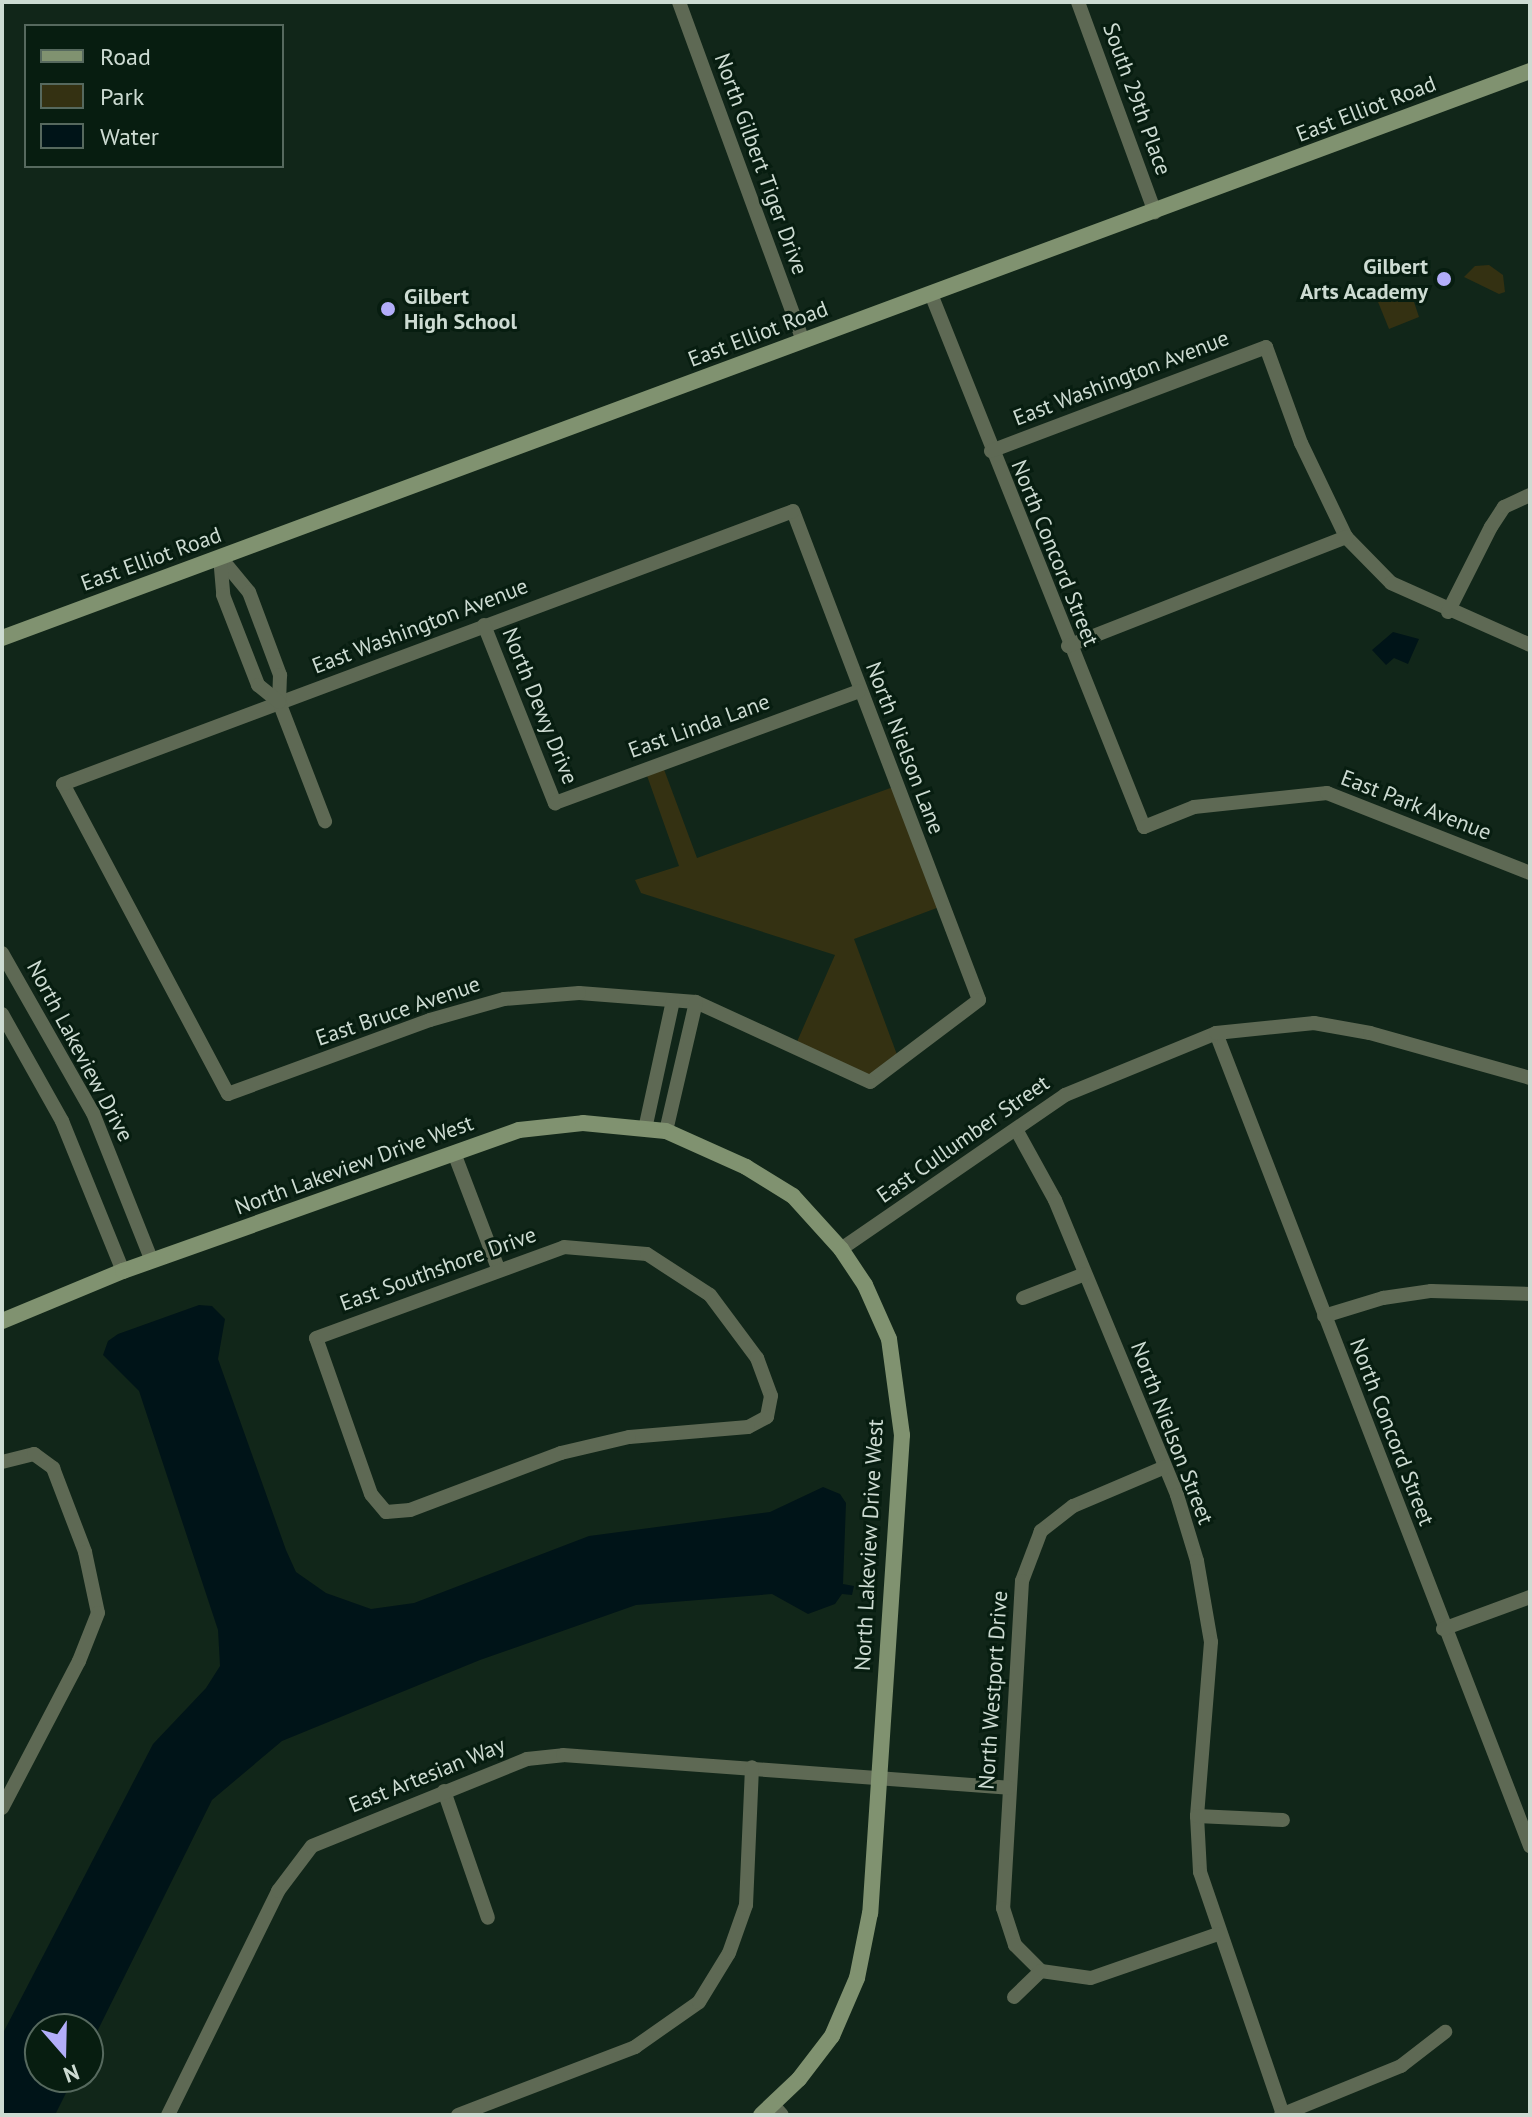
<!DOCTYPE html>
<style>
body{margin:0}
#map{position:relative;width:1532px;height:2117px;overflow:hidden;background:#112619;font-family:"PT Sans",sans-serif}
div>[style]{position:absolute}
.green>*{inset:0;background:#343112}
.water>*{inset:0;background:#001418}
.street>*{height:14px;margin:-7px;padding:0 7px;transform-origin:7px;border-radius:7px;background:#5e6954}
.secondary>*{height:16px;margin:-8px;padding:0 8px;transform-origin:8px;border-radius:8px;background:#809270}
.dots>*{width:22px;height:22px;translate:-50% -50%;box-sizing:border-box;border:4px solid #071d10;border-radius:50%}
span{translate:-50% -50%;white-space:nowrap;text-align:center;line-height:1.15;-webkit-text-stroke:6px #071d10;paint-order:stroke}
.street-label{font-size:22px;color:#cddbd2}
.poi-label{font-size:22px;color:#cddbd2;font-weight:700}
.right{translate:-100% -50%;text-align:right}
.left{translate:0 -50%;text-align:left}
.frame{position:absolute;inset:0;border:4px solid #cddbd2;pointer-events:none}
.legend{position:absolute;left:24px;top:24px;width:260px;height:144px;box-sizing:border-box;background:#071d10;border:2px solid #56695e;margin:0;padding:10px 14px;list-style:none;font-size:24px;color:#cddbd2}
.legend li{display:flex;align-items:center;gap:16px;height:40px}
.legend b{width:40px;border:2px solid #56695e}
.north{position:absolute;left:24px;top:2013px;width:80px;height:80px;box-sizing:border-box;background:#071d10;border:2px solid #56695e;border-radius:50%;rotate:160deg;font-size:22px;font-weight:700;line-height:32px;text-align:center;color:#cddbd2}
.north::after{content:'';display:block;margin:auto;width:28px;height:36px;background:#b2adf9;clip-path:polygon(50% 0,100% 100%,50% 72%,0 100%)}
</style>
<div id="map">
<div class="green">
<div style="clip-path:polygon(1489px 265px,1503px 275px,1505px 292px,1499px 294px,1464px 277px,1475px 266px)"></div>
<div style="clip-path:polygon(1394px 290px,1412px 296px,1419px 317px,1389px 329px,1376px 297px)"></div>
<div style="clip-path:polygon(662px 764px,697px 858px,896px 786px,942px 906px,854px 939px,899px 1060px,870px 1082px,796px 1044px,835px 955px,641px 893px,635px 880px,679px 866px,645px 770px)"></div>
</div>
<div class="water">
<div style="clip-path:polygon(1393px 632px,1419px 639px,1408px 664px,1394px 658px,1386px 665px,1372px 650px)"></div>
<div style="clip-path:polygon(199px 1305px,212px 1306px,225px 1319px,218px 1359px,286px 1550px,296px 1572px,326px 1593px,371px 1609px,414px 1603px,589px 1536px,770px 1512px,823px 1487px,840px 1494px,846px 1503px,843px 1584px,854px 1586px,852px 1595px,842px 1594px,835px 1604px,808px 1614px,772px 1594px,636px 1605px,480px 1660px,282px 1741px,212px 1800px,88px 2050px,88px 2029px,40px 2029px,40px 2077px,74px 2077px,55px 2115px,2px 2115px,2px 2035px,153px 1744px,206px 1688px,220px 1666px,218px 1630px,139px 1391px,103px 1355px,108px 1341px,118px 1334px)"></div>
</div>
<div class="street">
<div style="left:679px;top:2px;width:360px;rotate:69.9deg"></div>
<div style="left:1078px;top:2px;width:224px;rotate:69.9deg"></div>
<div style="left:931px;top:294px;width:574px;rotate:68.22deg"></div>
<div style="left:1144px;top:827px;width:54px;rotate:-21.8deg"></div>
<div style="left:1194px;top:807px;width:134px;rotate:-6deg"></div>
<div style="left:1327px;top:793px;width:218px;rotate:21.5deg"></div>
<div style="left:991px;top:451px;width:294px;rotate:-20.7deg"></div>
<div style="left:1266px;top:347px;width:102px;rotate:70deg"></div>
<div style="left:1301px;top:443px;width:104px;rotate:64.4deg"></div>
<div style="left:1346px;top:537px;width:64px;rotate:45.6deg"></div>
<div style="left:1391px;top:583px;width:152px;rotate:24deg"></div>
<div style="left:793px;top:511px;width:523px;rotate:69.17deg"></div>
<div style="left:979px;top:1000px;width:136px;rotate:143deg"></div>
<div style="left:870px;top:1082px;width:192px;rotate:-155.3deg"></div>
<div style="left:696px;top:1002px;width:117px;rotate:-175.6deg"></div>
<div style="left:579px;top:993px;width:75px;rotate:175.4deg"></div>
<div style="left:504px;top:999px;width:77px;rotate:164.2deg"></div>
<div style="left:430px;top:1020px;width:215px;rotate:159.9deg"></div>
<div style="left:228px;top:1094px;width:351px;rotate:-118deg"></div>
<div style="left:63px;top:784px;width:779px;rotate:-20.5deg"></div>
<div style="left:220px;top:557px;width:45px;rotate:50.4deg"></div>
<div style="left:249px;top:592px;width:89px;rotate:69.5deg"></div>
<div style="left:280px;top:675px;width:27px;rotate:92deg"></div>
<div style="left:279px;top:702px;width:128px;rotate:68.9deg"></div>
<div style="left:220px;top:557px;width:38px;rotate:85deg"></div>
<div style="left:223px;top:595px;width:97px;rotate:68.7deg"></div>
<div style="left:258px;top:685px;width:27px;rotate:39deg"></div>
<div style="left:1448px;top:612px;width:95px;rotate:-63.2deg"></div>
<div style="left:1491px;top:527px;width:24px;rotate:-57deg"></div>
<div style="left:1504px;top:507px;width:29px;rotate:-25deg"></div>
<div style="left:484px;top:625px;width:192px;rotate:68.3deg"></div>
<div style="left:555px;top:803px;width:324px;rotate:-20.2deg"></div>
<div style="left:1068px;top:646px;width:299px;rotate:-21.4deg"></div>
<div style="left:2px;top:953px;width:184px;rotate:60.4deg"></div>
<div style="left:93px;top:1113px;width:159px;rotate:68.3deg"></div>
<div style="left:2px;top:1014px;width:123px;rotate:60.7deg"></div>
<div style="left:62px;top:1121px;width:162px;rotate:67.9deg"></div>
<div style="left:1216px;top:1033px;width:872px;rotate:68.88deg"></div>
<div style="left:645px;top:1129px;width:131px;rotate:-77.7deg"></div>
<div style="left:666px;top:1131px;width:132px;rotate:-76.9deg"></div>
<div style="left:1017px;top:1131px;width:79px;rotate:61.2deg"></div>
<div style="left:1055px;top:1200px;width:319px;rotate:67.5deg"></div>
<div style="left:1177px;top:1495px;width:69px;rotate:73.1deg"></div>
<div style="left:1197px;top:1561px;width:82px;rotate:80.2deg"></div>
<div style="left:1211px;top:1642px;width:175px;rotate:94.6deg"></div>
<div style="left:1197px;top:1816px;width:56px;rotate:86.9deg"></div>
<div style="left:1200px;top:1872px;width:256px;rotate:71.1deg"></div>
<div style="left:454px;top:1153px;width:123px;rotate:69.1deg"></div>
<div style="left:564px;top:1247px;width:83px;rotate:4.8deg"></div>
<div style="left:647px;top:1254px;width:75px;rotate:33.1deg"></div>
<div style="left:710px;top:1295px;width:79px;rotate:53.3deg"></div>
<div style="left:757px;top:1358px;width:40px;rotate:69.8deg"></div>
<div style="left:771px;top:1396px;width:21px;rotate:101deg"></div>
<div style="left:767px;top:1417px;width:21px;rotate:152deg"></div>
<div style="left:748px;top:1427px;width:119px;rotate:175.2deg"></div>
<div style="left:629px;top:1437px;width:70px;rotate:166.8deg"></div>
<div style="left:561px;top:1453px;width:161px;rotate:159.3deg"></div>
<div style="left:410px;top:1510px;width:24px;rotate:175deg"></div>
<div style="left:386px;top:1512px;width:23px;rotate:-130deg"></div>
<div style="left:371px;top:1494px;width:165px;rotate:-109.4deg"></div>
<div style="left:316px;top:1338px;width:264px;rotate:-20.1deg"></div>
<div style="left:841px;top:1249px;width:272px;rotate:-34.5deg"></div>
<div style="left:1065px;top:1095px;width:163px;rotate:-22.3deg"></div>
<div style="left:1216px;top:1033px;width:99px;rotate:-5.8deg"></div>
<div style="left:1314px;top:1023px;width:57px;rotate:10.1deg"></div>
<div style="left:1370px;top:1033px;width:166px;rotate:15.7deg"></div>
<div style="left:1023px;top:1298px;width:66px;rotate:-21.2deg"></div>
<div style="left:1324px;top:1316px;width:62px;rotate:-17deg"></div>
<div style="left:1383px;top:1298px;width:49px;rotate:-8.3deg"></div>
<div style="left:1431px;top:1291px;width:99px;rotate:1.7deg"></div>
<div style="left:2px;top:1462px;width:33px;rotate:-14deg"></div>
<div style="left:34px;top:1454px;width:24px;rotate:36deg"></div>
<div style="left:53px;top:1468px;width:90px;rotate:69.1deg"></div>
<div style="left:85px;top:1552px;width:62px;rotate:78deg"></div>
<div style="left:98px;top:1613px;width:52px;rotate:111.6deg"></div>
<div style="left:79px;top:1661px;width:166px;rotate:117.6deg"></div>
<div style="left:1165px;top:1467px;width:100px;rotate:157deg"></div>
<div style="left:1073px;top:1506px;width:41px;rotate:142deg"></div>
<div style="left:1041px;top:1531px;width:53px;rotate:110.8deg"></div>
<div style="left:1022px;top:1581px;width:328px;rotate:93.3deg"></div>
<div style="left:1003px;top:1908px;width:39px;rotate:72deg"></div>
<div style="left:1015px;top:1945px;width:37px;rotate:45deg"></div>
<div style="left:1041px;top:1971px;width:50px;rotate:8deg"></div>
<div style="left:1091px;top:1978px;width:134px;rotate:-19.1deg"></div>
<div style="left:1443px;top:1629px;width:93px;rotate:-20.2deg"></div>
<div style="left:444px;top:1791px;width:134px;rotate:70.9deg"></div>
<div style="left:1197px;top:1816px;width:86px;rotate:2.7deg"></div>
<div style="left:1014px;top:1997px;width:37px;rotate:-44deg"></div>
<div style="left:773px;top:2105px;width:13px;rotate:48deg"></div>
<div style="left:168px;top:2115px;width:250px;rotate:-63.8deg"></div>
<div style="left:278px;top:1891px;width:56px;rotate:-52.9deg"></div>
<div style="left:312px;top:1846px;width:232px;rotate:-22deg"></div>
<div style="left:527px;top:1759px;width:36px;rotate:-6deg"></div>
<div style="left:563px;top:1755px;width:447px;rotate:4.2deg"></div>
<div style="left:458px;top:2115px;width:190px;rotate:-21deg"></div>
<div style="left:635px;top:2047px;width:78px;rotate:-35.1deg"></div>
<div style="left:699px;top:2002px;width:57px;rotate:-58.5deg"></div>
<div style="left:729px;top:1953px;width:51px;rotate:-70.5deg"></div>
<div style="left:746px;top:1905px;width:138px;rotate:-87.5deg"></div>
<div style="left:1281px;top:2115px;width:130px;rotate:-22.2deg"></div>
<div style="left:1401px;top:2066px;width:56px;rotate:-37.7deg"></div>
</div>
<div class="secondary">
<div style="left:2px;top:638px;width:1630px;rotate:-20.36deg"></div>
<div style="left:2px;top:1321px;width:131px;rotate:-22.5deg"></div>
<div style="left:123px;top:1271px;width:420px;rotate:-19.6deg"></div>
<div style="left:519px;top:1130px;width:64px;rotate:-6.2deg"></div>
<div style="left:583px;top:1123px;width:83px;rotate:5.5deg"></div>
<div style="left:666px;top:1131px;width:88px;rotate:24.2deg"></div>
<div style="left:746px;top:1167px;width:55px;rotate:31.7deg"></div>
<div style="left:793px;top:1196px;width:72px;rotate:47.8deg"></div>
<div style="left:841px;top:1249px;width:43px;rotate:56.3deg"></div>
<div style="left:865px;top:1285px;width:59px;rotate:66deg"></div>
<div style="left:889px;top:1339px;width:97px;rotate:82.3deg"></div>
<div style="left:902px;top:1435px;width:479px;rotate:93.8deg"></div>
<div style="left:870px;top:1913px;width:66px;rotate:101.3deg"></div>
<div style="left:857px;top:1978px;width:63px;rotate:113.3deg"></div>
<div style="left:832px;top:2036px;width:54px;rotate:127.5deg"></div>
<div style="left:799px;top:2079px;width:52px;rotate:136.5deg"></div>
</div>
<div class="dots">
<div style="left:1444px;top:279px;background:#b2adf9"></div>
<div style="left:388px;top:309px;background:#b2adf9"></div>
</div>
<div class="street-label">
<span style="left:1137px;top:99px;rotate:70deg">South 29th Place</span>
<span style="left:1366px;top:109px;rotate:-21deg">East Elliot Road</span>
<span style="left:761px;top:164px;rotate:70deg">North Gilbert Tiger Drive</span>
<span style="left:758px;top:334px;rotate:-21deg">East Elliot Road</span>
<span style="left:1121px;top:378px;rotate:-21deg">East Washington Avenue</span>
<span style="left:1055px;top:553px;rotate:68deg">North Concord Street</span>
<span style="left:151px;top:559px;rotate:-20deg">East Elliot Road</span>
<span style="left:420px;top:626px;rotate:-21deg">East Washington Avenue</span>
<span style="left:540px;top:706px;rotate:68deg">North Dewy Drive</span>
<span style="left:699px;top:726px;rotate:-20deg">East Linda Lane</span>
<span style="left:905px;top:748px;rotate:69deg">North Nielson Lane</span>
<span style="left:1416px;top:805px;rotate:21deg">East Park Avenue</span>
<span style="left:398px;top:1011px;rotate:-19deg">East Bruce Avenue</span>
<span style="left:80px;top:1051px;rotate:62deg">North Lakeview Drive</span>
<span style="left:963px;top:1139px;rotate:-35deg">East Cullumber Street</span>
<span style="left:354px;top:1165px;rotate:-20deg">North Lakeview Drive West</span>
<span style="left:438px;top:1269px;rotate:-20deg">East Southshore Drive</span>
<span style="left:1392px;top:1432px;rotate:69deg">North Concord Street</span>
<span style="left:1172px;top:1433px;rotate:69deg">North Nielson Street</span>
<span style="left:869px;top:1545px;rotate:-87deg">North Lakeview Drive West</span>
<span style="left:993px;top:1690px;rotate:-86deg">North Westport Drive</span>
<span style="left:427px;top:1775px;rotate:-22deg">East Artesian Way</span>
</div>
<div class="poi-label">
<span class="right" style="left:1428px;top:279px">Gilbert<br>Arts Academy</span>
<span class="left" style="left:404px;top:309px">Gilbert<br>High School</span>
</div>
<div class="frame"></div>
<ul class="legend">
<li><b style="height:10px;background:#809270"></b>Road</li>
<li><b style="height:22px;background:#343112"></b>Park</li>
<li><b style="height:22px;background:#001418"></b>Water</li>
</ul>
<div class="north">N</div>
</div>
